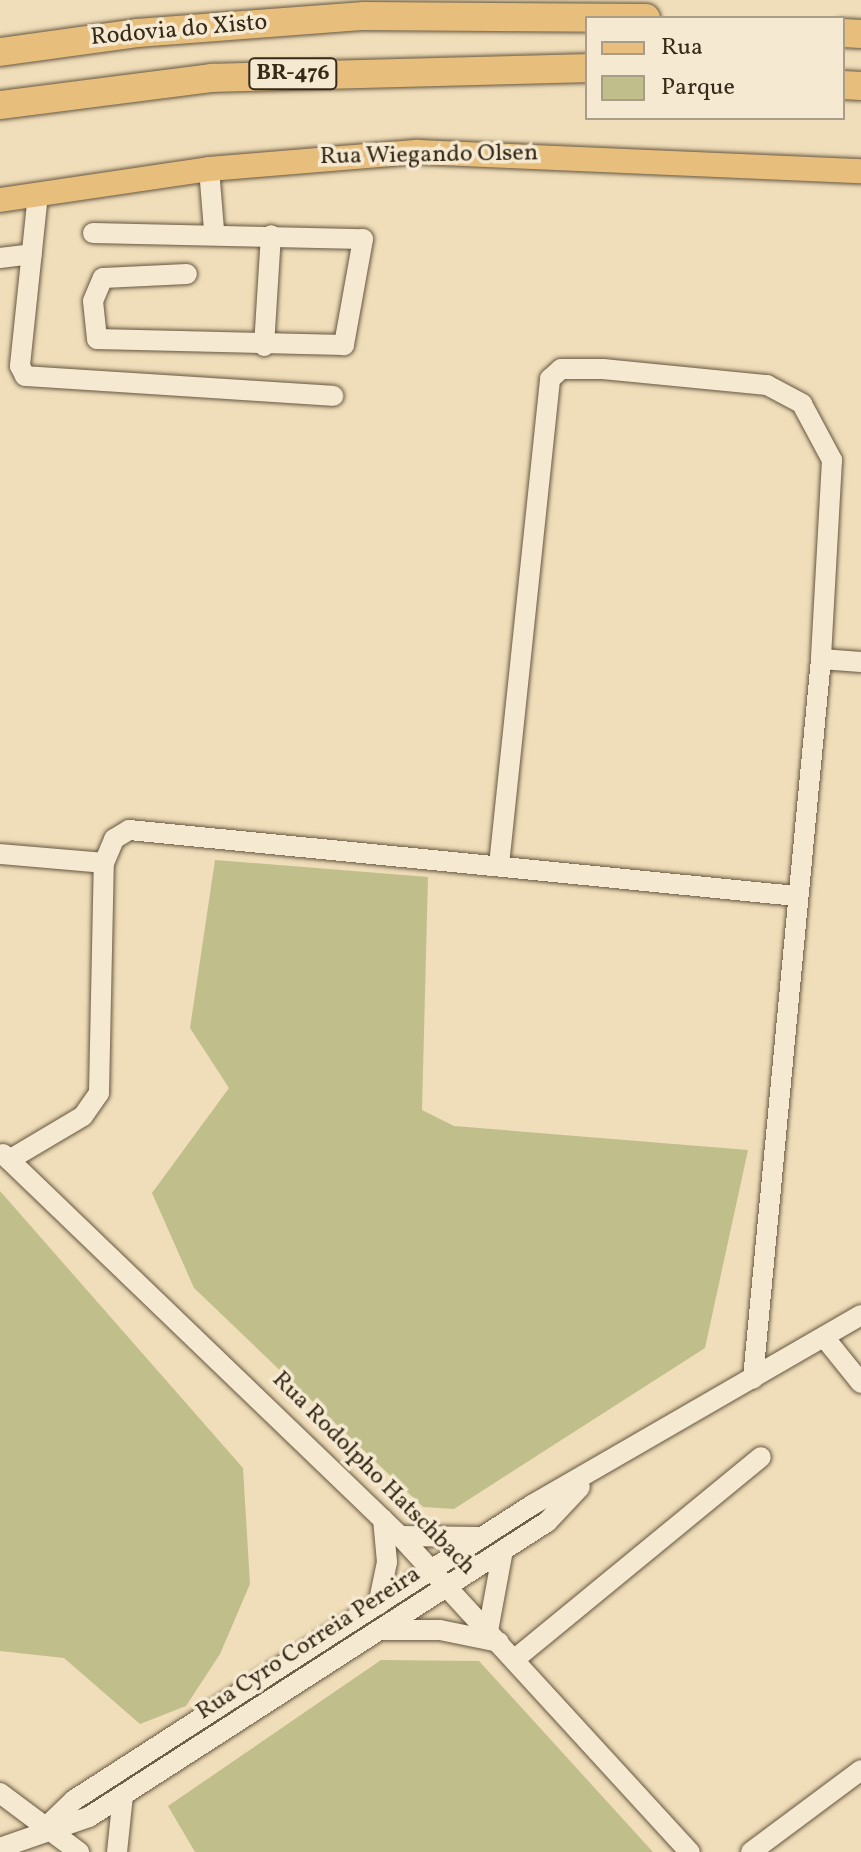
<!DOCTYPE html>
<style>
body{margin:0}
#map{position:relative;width:861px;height:1852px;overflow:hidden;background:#f0ddb9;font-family:Vollkorn,serif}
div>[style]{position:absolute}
.green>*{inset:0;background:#c0bf8b}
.roads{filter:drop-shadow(0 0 2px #655740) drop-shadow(0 0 2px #655740)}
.minor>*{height:20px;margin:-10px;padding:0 10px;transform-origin:10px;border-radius:10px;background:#f5e9d2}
.major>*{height:24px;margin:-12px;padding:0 12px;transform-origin:12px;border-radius:12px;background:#e8be7c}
.highway>*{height:28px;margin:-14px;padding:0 14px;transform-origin:14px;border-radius:14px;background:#e8be7c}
span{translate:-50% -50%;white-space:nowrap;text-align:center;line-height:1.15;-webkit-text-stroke:7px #f5e9d2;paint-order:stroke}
.shield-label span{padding:2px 6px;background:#f5e9d2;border:2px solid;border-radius:6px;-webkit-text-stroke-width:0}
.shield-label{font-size:22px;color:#372a18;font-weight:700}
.street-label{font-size:24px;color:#372a18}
.legend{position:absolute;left:585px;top:16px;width:260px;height:104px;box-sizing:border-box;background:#f5e9d2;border:2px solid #a99d88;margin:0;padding:10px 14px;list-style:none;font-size:24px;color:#372a18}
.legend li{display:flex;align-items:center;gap:16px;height:40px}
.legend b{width:40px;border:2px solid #a99d88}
</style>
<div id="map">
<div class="green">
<div style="clip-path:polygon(215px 860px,428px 877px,422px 1110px,454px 1126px,748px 1150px,705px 1348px,454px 1509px,423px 1507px,194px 1288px,152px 1193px,229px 1088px,190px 1028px)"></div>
<div style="clip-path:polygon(0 1191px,243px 1468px,250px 1584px,220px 1654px,186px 1706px,140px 1724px,64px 1658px,0 1651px)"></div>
<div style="clip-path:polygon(381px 1660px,479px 1661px,653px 1852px,195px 1852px,168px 1806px)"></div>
</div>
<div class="roads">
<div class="minor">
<div style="left:209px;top:169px;width:61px;rotate:85.3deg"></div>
<div style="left:38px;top:194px;width:173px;rotate:96deg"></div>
<div style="left:20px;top:366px;width:11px;rotate:63deg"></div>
<div style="left:25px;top:376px;width:309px;rotate:3.7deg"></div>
<div style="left:93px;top:233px;width:270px;rotate:1.3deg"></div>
<div style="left:363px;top:239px;width:108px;rotate:100.2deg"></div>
<div style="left:344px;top:345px;width:247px;rotate:-178.6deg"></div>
<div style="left:97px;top:339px;width:38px;rotate:-96deg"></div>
<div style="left:93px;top:301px;width:25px;rotate:-67deg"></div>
<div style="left:103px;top:278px;width:84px;rotate:-2.7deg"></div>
<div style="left:0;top:258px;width:32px;rotate:-7deg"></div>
<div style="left:264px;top:346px;width:111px;rotate:-86.4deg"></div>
<div style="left:821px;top:659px;width:40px;rotate:4.3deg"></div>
<div style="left:0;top:854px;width:104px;rotate:4.9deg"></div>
<div style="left:499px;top:865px;width:489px;rotate:-84deg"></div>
<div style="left:550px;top:379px;width:15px;rotate:-42deg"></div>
<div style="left:561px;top:369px;width:42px"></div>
<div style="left:603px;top:369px;width:165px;rotate:5.6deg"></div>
<div style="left:767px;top:385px;width:40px;rotate:28deg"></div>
<div style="left:802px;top:404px;width:64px;rotate:61.8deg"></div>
<div style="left:832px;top:460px;width:199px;rotate:93.2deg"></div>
<div style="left:821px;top:659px;width:723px;rotate:95.4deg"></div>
<div style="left:3px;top:1154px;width:551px;rotate:43.9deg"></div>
<div style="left:400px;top:1536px;width:429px;rotate:47.5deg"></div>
<div style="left:9px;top:1160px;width:86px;rotate:-30.7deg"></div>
<div style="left:83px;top:1116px;width:28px;rotate:-55deg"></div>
<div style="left:99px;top:1093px;width:230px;rotate:-88.8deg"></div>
<div style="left:104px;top:863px;width:26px;rotate:-67deg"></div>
<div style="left:114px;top:839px;width:17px;rotate:-31deg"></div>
<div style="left:129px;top:830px;width:670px;rotate:5.65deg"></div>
<div style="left:824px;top:1337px;width:59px;rotate:51.2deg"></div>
<div style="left:400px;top:1536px;width:80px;rotate:0.7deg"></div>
<div style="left:378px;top:1605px;width:44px;rotate:-78.2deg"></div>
<div style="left:387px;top:1562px;width:43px;rotate:-95.3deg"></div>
<div style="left:379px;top:1630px;width:61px"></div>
<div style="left:440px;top:1630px;width:60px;rotate:11.5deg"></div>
<div style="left:488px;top:1631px;width:82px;rotate:-79.5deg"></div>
<div style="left:515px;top:1659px;width:318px;rotate:-39.4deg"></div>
<div style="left:0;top:1793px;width:99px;rotate:36.8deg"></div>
<div style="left:43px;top:1830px;width:43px;rotate:-44.1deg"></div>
<div style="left:74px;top:1800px;width:545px;rotate:-32.79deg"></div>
<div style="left:532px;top:1505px;width:380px;rotate:-30deg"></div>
<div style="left:0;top:1848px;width:94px;rotate:-19.2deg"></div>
<div style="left:89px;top:1817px;width:545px;rotate:-32.79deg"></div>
<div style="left:547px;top:1522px;width:48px;rotate:-46.7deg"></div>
<div style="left:117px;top:1852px;width:57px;rotate:-84deg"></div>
<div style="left:751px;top:1852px;width:137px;rotate:-36.7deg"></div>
</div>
<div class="major">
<div style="left:0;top:200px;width:211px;rotate:-8.4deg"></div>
<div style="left:209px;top:169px;width:210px;rotate:-4.7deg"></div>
<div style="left:418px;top:152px;width:443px;rotate:2.5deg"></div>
</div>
<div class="highway">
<div style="left:843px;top:33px;width:18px;rotate:3deg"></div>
<div style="left:0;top:52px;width:138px;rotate:-7.9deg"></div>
<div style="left:137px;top:33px;width:228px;rotate:-4.3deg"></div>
<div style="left:364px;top:16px;width:282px;rotate:0.4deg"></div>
<div style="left:843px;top:85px;width:18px;rotate:3deg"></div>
<div style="left:0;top:105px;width:214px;rotate:-7.3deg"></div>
<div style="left:212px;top:78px;width:375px;rotate:-1.5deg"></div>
</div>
</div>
<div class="shield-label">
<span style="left:293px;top:74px">BR-476</span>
</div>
<div class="street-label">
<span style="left:179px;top:31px;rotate:-5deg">Rodovia do Xisto</span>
<span style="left:429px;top:156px;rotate:-1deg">Rua Wiegando Olsen</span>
<span style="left:373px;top:1474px;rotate:45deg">Rua Rodolpho Hatschbach</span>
<span style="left:309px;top:1644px;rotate:-33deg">Rua Cyro Correia Pereira</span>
</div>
<ul class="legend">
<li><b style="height:10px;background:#e8be7c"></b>Rua</li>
<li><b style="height:22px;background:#c0bf8b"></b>Parque</li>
</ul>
</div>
